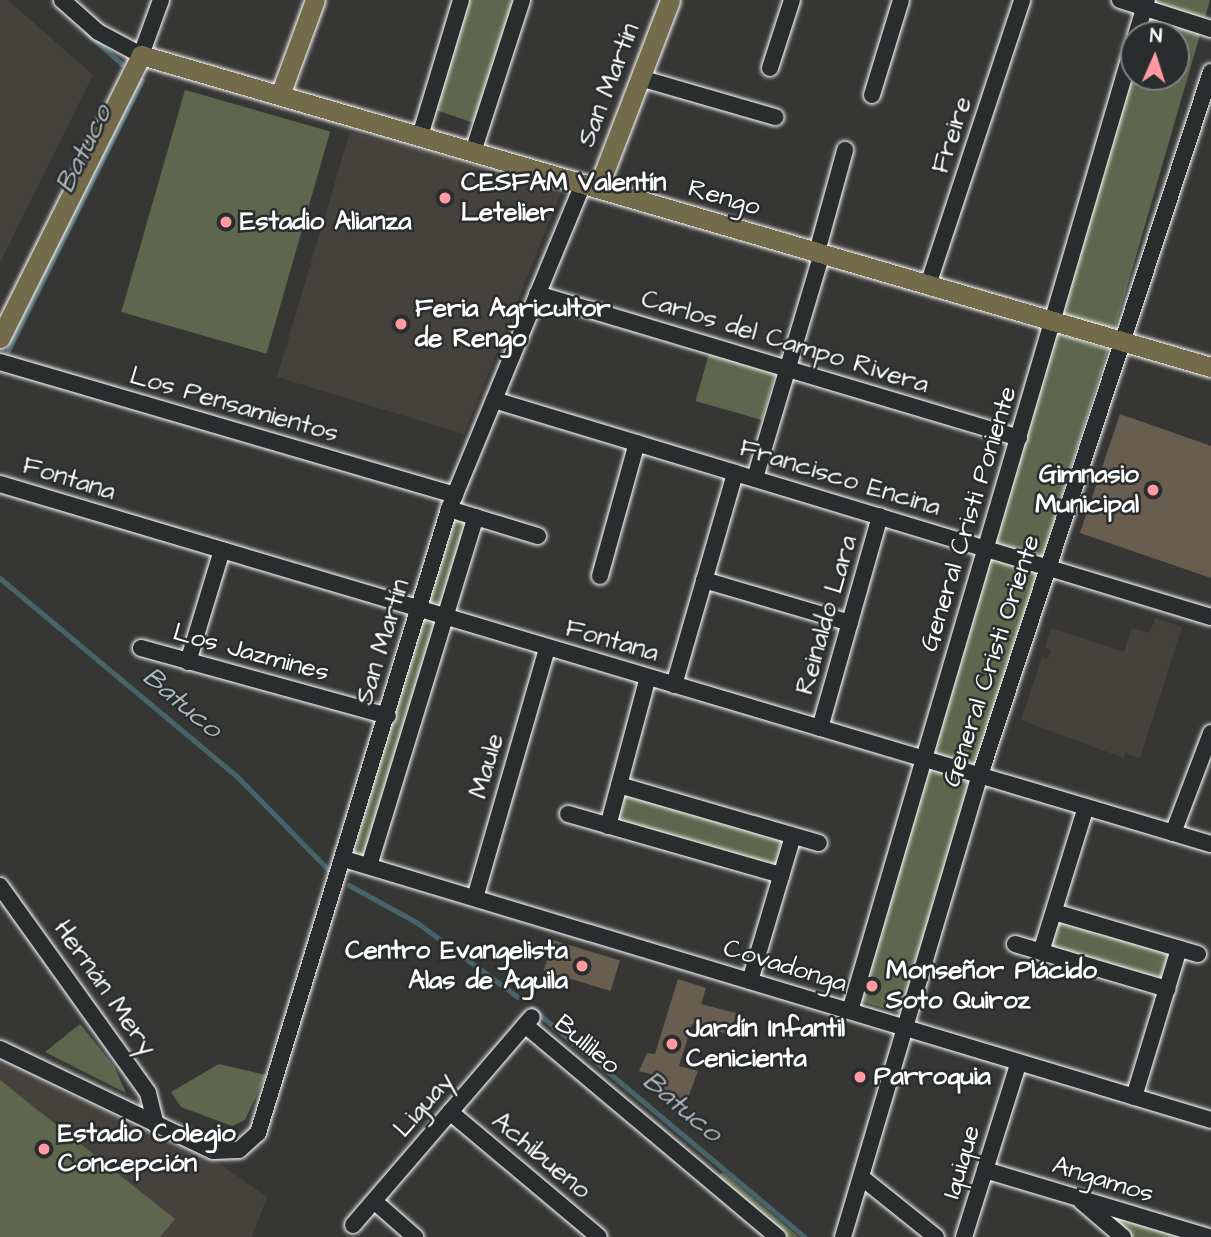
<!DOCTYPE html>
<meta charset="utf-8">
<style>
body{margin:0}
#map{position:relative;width:1211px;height:1237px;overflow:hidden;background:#363735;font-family:"Architects Daughter",sans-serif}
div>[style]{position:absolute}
.built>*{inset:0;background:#45423d}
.green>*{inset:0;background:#5e674d;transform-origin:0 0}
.stream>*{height:4.5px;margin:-2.25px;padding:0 2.25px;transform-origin:2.25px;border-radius:2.25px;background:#47646b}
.building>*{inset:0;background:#685d4f;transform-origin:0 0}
.roads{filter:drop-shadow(0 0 2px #fff) drop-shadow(0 0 2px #fff)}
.minor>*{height:16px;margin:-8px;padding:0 8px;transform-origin:8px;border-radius:8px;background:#2a2d2e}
.major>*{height:19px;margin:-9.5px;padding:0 9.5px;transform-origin:9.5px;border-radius:9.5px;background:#746b4b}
.dots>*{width:19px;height:19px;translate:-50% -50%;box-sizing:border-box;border:4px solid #2a2d2e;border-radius:50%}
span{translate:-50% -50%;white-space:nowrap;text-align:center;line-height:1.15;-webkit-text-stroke:5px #2a2d2e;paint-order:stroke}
.street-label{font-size:26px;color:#fff}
.poi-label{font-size:26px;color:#fff;font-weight:700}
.left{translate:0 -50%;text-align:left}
.right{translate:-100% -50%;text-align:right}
.water-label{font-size:28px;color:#acb9bc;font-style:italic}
.north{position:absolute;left:1120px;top:21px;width:70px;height:70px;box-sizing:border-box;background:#2a2d2e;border:2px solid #7f8182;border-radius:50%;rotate:3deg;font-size:19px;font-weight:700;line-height:28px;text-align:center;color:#fff}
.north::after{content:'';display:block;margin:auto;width:24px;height:32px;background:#ff9aa2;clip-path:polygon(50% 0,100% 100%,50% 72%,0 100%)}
</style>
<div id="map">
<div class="built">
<div style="clip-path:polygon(0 0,8px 0,93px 75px,0 262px)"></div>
<div style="clip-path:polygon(350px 132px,563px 188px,464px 434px,277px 377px)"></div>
<div style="clip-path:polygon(1155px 618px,1182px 627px,1140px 758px,1125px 753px,1124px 758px,1021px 720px,1042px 657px,1048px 659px,1051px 650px,1045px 647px,1051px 628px,1124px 652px,1132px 628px,1150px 633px)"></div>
<div style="clip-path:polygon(0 1063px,220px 1164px,267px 1197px,252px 1237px,0 1237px)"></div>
</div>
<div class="green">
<div style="clip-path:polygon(466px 0,518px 0,477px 124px,433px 109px)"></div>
<div style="clip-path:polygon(1155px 0,1210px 0,1114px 332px,1061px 315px,1134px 69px,1134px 77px,1176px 77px,1176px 35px,1144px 35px)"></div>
<div style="left:185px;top:90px;width:151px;height:231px;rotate:16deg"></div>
<div style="clip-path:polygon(1055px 333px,1108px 349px,900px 1013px,860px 1001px)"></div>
<div style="left:709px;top:354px;width:69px;height:49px;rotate:16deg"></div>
<div style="clip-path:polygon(453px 515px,469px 521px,367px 858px,353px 854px)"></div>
<div style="left:624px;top:791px;width:172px;height:33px;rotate:16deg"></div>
<div style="left:1058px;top:919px;width:120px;height:30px;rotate:16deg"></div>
<div style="clip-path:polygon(80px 1024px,114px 1066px,126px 1093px,45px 1052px)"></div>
<div style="clip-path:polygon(219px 1064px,266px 1075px,245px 1120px,232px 1126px,181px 1107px,171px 1092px)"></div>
<div style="clip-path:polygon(0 1080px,175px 1219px,160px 1237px,0 1237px)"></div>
<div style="clip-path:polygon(723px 1172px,799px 1237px,787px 1237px,717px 1178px)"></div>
<div style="clip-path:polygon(1094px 1206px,1195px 1237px,1130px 1237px)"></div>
</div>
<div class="stream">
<div style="left:86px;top:32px;width:48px;rotate:41.6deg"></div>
<div style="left:8px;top:351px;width:302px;rotate:-63.7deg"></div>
<div style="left:0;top:578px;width:309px;rotate:39.9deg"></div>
<div style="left:237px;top:776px;width:130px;rotate:45.6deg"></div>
<div style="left:349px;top:885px;width:79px;rotate:28.8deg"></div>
<div style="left:418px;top:923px;width:124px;rotate:36.5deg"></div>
<div style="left:532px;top:1008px;width:356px;rotate:40deg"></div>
</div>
<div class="building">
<div style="clip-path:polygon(1120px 414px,1211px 446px,1211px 578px,1080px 533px)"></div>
<div style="left:553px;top:940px;width:70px;height:32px;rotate:17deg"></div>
<div style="clip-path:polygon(678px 979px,706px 988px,701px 1004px,736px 1013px,731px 1035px,692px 1024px,679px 1066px,698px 1071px,686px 1103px,660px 1097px,666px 1078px,639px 1071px,647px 1053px,655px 1054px)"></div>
</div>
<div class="roads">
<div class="minor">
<div style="left:62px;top:0;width:48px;rotate:41.6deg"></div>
<div style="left:98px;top:32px;width:49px;rotate:28.1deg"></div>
<div style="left:141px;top:55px;width:59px;rotate:-70deg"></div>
<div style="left:1120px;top:0;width:96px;rotate:17.7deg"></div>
<div style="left:1136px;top:35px;width:37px;rotate:-73deg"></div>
<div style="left:770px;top:68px;width:71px;rotate:-72.1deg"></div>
<div style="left:640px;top:78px;width:141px;rotate:16.1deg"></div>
<div style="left:872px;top:95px;width:99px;rotate:-73deg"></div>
<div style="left:420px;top:136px;width:142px;rotate:-73.2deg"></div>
<div style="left:473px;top:152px;width:160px;rotate:-72.1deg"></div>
<div style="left:817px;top:252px;width:106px;rotate:-74.6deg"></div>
<div style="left:928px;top:285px;width:300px;rotate:-71.7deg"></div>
<div style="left:537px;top:294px;width:503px;rotate:16.63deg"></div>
<div style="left:0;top:362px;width:474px;rotate:16.3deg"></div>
<div style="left:494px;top:400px;width:749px;rotate:16.84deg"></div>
<div style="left:755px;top:478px;width:235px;rotate:-73.4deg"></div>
<div style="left:0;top:484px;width:1263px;rotate:16.56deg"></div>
<div style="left:449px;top:509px;width:93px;rotate:16.9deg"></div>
<div style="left:600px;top:576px;width:138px;rotate:-74.5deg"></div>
<div style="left:704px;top:580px;width:152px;rotate:16.4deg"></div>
<div style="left:141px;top:648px;width:256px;rotate:15.4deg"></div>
<div style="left:188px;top:662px;width:117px;rotate:-73.1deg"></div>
<div style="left:674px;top:685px;width:221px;rotate:-73.9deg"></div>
<div style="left:820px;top:728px;width:220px;rotate:-74.2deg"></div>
<div style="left:619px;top:785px;width:208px;rotate:16.2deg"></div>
<div style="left:568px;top:814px;width:222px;rotate:16deg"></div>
<div style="left:608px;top:826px;width:154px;rotate:-75deg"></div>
<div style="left:1173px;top:833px;width:107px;rotate:-69.2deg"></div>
<div style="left:344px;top:859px;width:905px;rotate:16.75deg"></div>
<div style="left:369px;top:866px;width:365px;rotate:-73deg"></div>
<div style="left:0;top:886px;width:254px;rotate:54.4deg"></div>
<div style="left:148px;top:1093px;width:33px;rotate:76deg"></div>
<div style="left:475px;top:898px;width:260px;rotate:-73.9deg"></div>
<div style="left:1054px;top:912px;width:150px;rotate:16.3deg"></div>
<div style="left:1015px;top:944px;width:159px;rotate:16.5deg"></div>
<div style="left:1041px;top:952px;width:152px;rotate:-72.8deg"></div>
<div style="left:750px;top:981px;width:151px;rotate:-73.5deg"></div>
<div style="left:850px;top:1011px;width:1010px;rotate:-73.66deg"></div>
<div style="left:525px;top:1025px;width:330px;rotate:40deg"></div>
<div style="left:0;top:1049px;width:236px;rotate:25.6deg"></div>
<div style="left:213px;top:1151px;width:26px;rotate:-2deg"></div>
<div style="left:239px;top:1150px;width:25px;rotate:-42deg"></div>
<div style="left:258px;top:1133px;width:653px;rotate:-72.98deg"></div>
<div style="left:449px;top:509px;width:352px;rotate:-67.6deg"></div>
<div style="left:1134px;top:1097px;width:155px;rotate:-73.1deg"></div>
<div style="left:450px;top:1112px;width:194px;rotate:40deg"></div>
<div style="left:985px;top:1170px;width:233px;rotate:16.7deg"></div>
<div style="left:861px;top:1177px;width:96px;rotate:38.7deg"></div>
<div style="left:374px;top:1201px;width:55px;rotate:41.3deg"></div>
<div style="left:1082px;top:1202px;width:54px;rotate:40.5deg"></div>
<div style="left:353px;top:1225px;width:274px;rotate:-49.3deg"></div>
<div style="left:843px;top:1237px;width:482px;rotate:-73.5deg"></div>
<div style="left:980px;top:775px;width:740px;rotate:-71.81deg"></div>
<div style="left:964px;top:1237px;width:183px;rotate:-72.6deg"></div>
</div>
<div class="major">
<div style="left:280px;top:95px;width:101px;rotate:-69.8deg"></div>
<div style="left:598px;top:188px;width:201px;rotate:-69deg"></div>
<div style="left:0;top:338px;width:316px;rotate:-63.5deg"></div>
<div style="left:141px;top:55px;width:1115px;rotate:16.26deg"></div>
</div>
</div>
<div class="dots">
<div style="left:445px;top:198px;background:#ff9aa2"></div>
<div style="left:226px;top:222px;background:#ff9aa2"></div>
<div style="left:401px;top:324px;background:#ff9aa2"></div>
<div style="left:1153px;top:490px;background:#ff9aa2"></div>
<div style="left:582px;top:966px;background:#ff9aa2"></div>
<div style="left:872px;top:986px;background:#ff9aa2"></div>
<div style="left:672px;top:1044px;background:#ff9aa2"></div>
<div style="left:860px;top:1077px;background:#ff9aa2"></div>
<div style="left:44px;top:1149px;background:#ff9aa2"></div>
</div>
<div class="street-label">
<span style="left:609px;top:85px;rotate:-69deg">San Martín</span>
<span style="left:952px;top:135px;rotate:-72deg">Freire</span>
<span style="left:724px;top:198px;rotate:16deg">Rengo</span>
<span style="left:785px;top:342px;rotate:17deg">Carlos del Campo Rivera</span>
<span style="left:234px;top:405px;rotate:16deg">Los Pensamientos</span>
<span style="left:840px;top:478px;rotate:17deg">Francisco Encina</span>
<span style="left:69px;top:479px;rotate:17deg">Fontana</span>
<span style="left:969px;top:519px;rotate:-73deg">General Cristi Poniente</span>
<span style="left:827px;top:615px;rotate:-74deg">Reinaldo Lara</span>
<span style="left:612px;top:641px;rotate:16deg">Fontana</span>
<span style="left:383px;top:642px;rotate:-73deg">San Martín</span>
<span style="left:251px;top:653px;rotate:15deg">Los Jazmines</span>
<span style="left:992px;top:661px;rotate:-72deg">General Cristi Oriente</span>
<span style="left:487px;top:766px;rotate:-74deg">Maule</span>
<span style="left:785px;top:966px;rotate:17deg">Covadonga</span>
<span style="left:105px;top:988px;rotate:55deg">Hernán Mery</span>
<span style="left:587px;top:1045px;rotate:40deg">Bullileo</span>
<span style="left:424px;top:1105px;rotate:-49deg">Liguay</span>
<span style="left:541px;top:1156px;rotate:40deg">Achibueno</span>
<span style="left:962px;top:1162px;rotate:-73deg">Iquique</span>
<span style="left:1103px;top:1180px;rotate:17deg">Angamos</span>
</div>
<div class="poi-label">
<span class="left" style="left:461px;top:198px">CESFAM Valentín<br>Letelier</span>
<span class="left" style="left:240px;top:222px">Estadio Alianza</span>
<span class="left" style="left:415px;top:324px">Feria Agricultor<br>de Rengo</span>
<span class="right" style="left:1139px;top:490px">Gimnasio<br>Municipal</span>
<span class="right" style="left:568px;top:966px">Centro Evangelista<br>Alas de Aguila</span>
<span class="left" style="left:886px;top:986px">Monseñor Plácido<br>Soto Quiroz</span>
<span class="left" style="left:686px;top:1044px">Jardín Infantil<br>Cenicienta</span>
<span class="left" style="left:874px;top:1077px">Parroquia</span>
<span class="left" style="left:58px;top:1149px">Estadio Colegio<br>Concepción</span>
</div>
<div class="water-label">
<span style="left:84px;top:149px;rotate:-64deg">Batuco</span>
<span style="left:182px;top:703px;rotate:40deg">Batuco</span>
<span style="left:682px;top:1107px;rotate:40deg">Batuco</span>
</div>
<div class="north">N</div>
</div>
